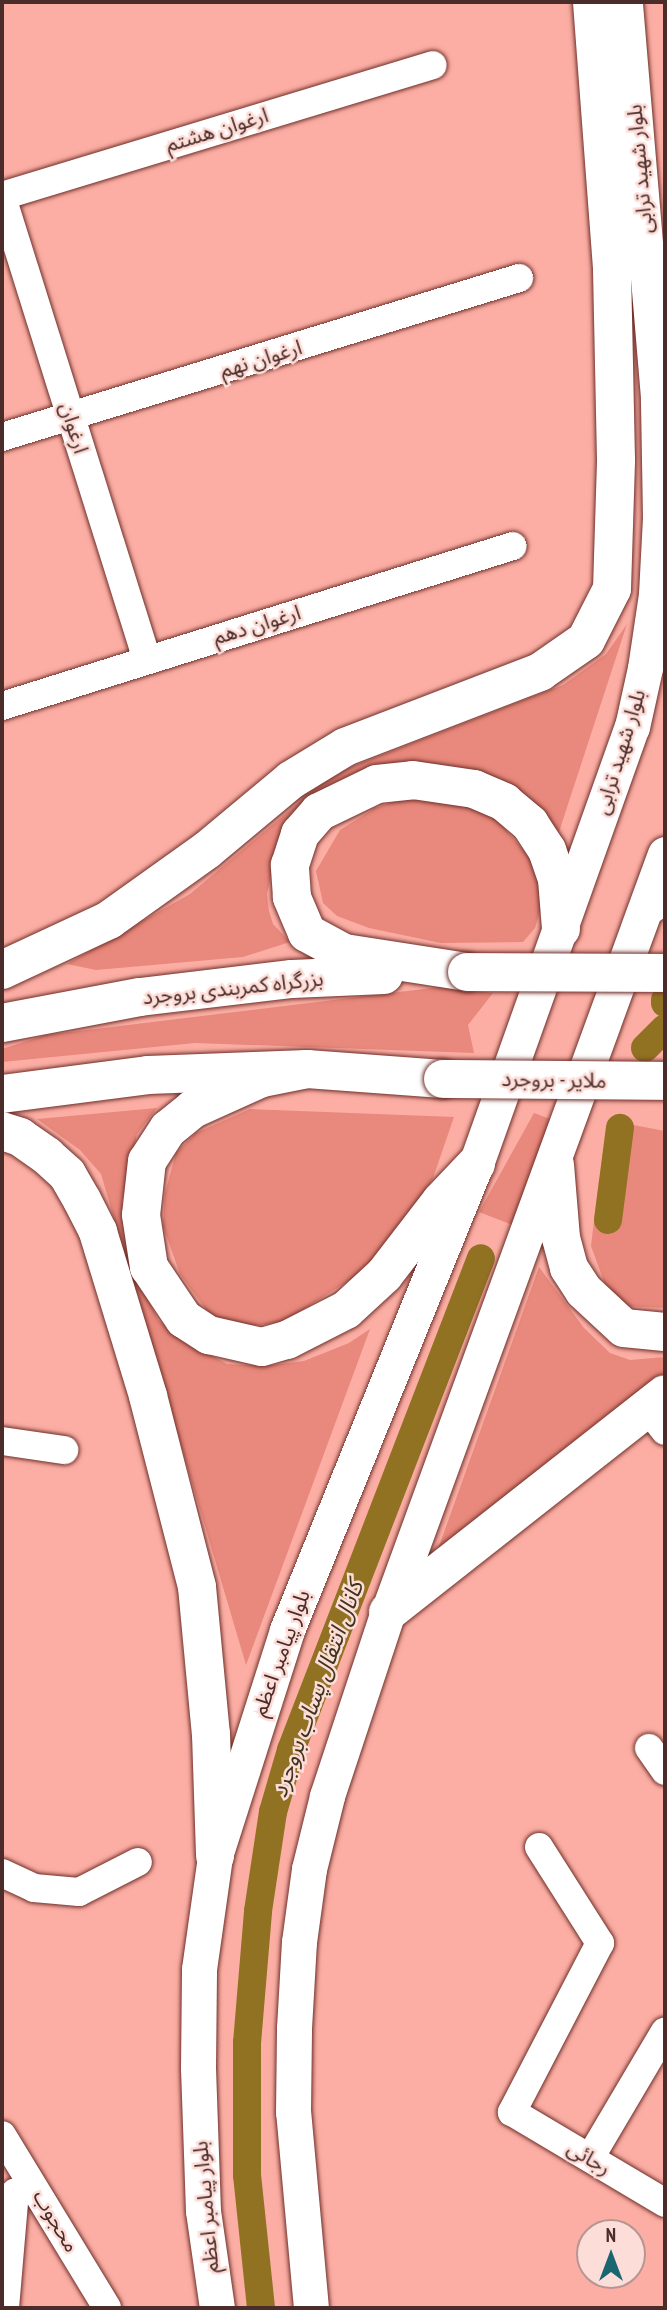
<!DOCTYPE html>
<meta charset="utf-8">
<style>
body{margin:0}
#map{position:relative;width:667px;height:2310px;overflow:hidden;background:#fcaea4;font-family:"PT Sans Narrow","Noto Sans Arabic",sans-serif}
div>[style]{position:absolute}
.green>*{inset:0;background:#e9887c}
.canal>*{height:28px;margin:-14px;padding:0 14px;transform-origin:14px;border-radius:14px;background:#907222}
.roads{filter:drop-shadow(0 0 2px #6f2f29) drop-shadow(0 0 2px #6f2f29)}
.minor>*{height:28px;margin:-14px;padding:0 14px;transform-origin:14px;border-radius:14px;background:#fff}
.major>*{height:35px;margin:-17.5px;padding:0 17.5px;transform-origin:17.5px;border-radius:17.5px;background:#fff}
.highway>*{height:38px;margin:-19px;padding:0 19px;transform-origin:19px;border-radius:19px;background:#fff}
.bridges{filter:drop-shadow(0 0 2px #6f2f29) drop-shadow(0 0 2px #6f2f29)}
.highway-bridge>*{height:38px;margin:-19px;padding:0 19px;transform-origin:19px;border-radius:19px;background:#fff}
span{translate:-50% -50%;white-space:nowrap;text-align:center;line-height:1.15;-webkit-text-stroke:5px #fdddd8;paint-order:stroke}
.street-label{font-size:21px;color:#4b2c28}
.water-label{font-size:23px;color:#3e341d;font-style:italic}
.frame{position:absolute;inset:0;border:4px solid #4b2c28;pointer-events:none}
.north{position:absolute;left:576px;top:2219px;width:70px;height:70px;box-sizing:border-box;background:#fdddd8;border:2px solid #b69692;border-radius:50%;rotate:0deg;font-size:19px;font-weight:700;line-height:28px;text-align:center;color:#4b2c28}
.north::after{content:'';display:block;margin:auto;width:24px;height:32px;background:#1a6670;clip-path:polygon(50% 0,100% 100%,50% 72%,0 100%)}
</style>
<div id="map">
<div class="green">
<div style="clip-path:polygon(627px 624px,557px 838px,463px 771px,416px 764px,273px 867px,267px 894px,269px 911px,273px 924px,290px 942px,243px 957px,96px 970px,67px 964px,190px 894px,333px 774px,563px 685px,606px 654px)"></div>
<div style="clip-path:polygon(428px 798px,473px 808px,497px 820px,534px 862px,545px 895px,535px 928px,523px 942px,441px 943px,369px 928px,337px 916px,323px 903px,316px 871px,340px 830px,375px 808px,402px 799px)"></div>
<div style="clip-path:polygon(440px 987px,493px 993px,468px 1025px,474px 1053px,195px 1043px,2px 1062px,2px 1049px,46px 1035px)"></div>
<div style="clip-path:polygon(157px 1108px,137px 1134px,122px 1201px,141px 1285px,158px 1320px,179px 1338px,227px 1364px,265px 1366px,304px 1361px,349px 1343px,370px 1329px,246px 1665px,101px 1174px,80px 1150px,37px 1119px)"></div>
<div style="clip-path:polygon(250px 1109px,454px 1117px,433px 1178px,399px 1236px,361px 1273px,283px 1322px,234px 1328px,210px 1315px,180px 1274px,163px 1226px,165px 1193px,176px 1153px,196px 1133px)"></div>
<div style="clip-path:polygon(534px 1113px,550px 1119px,515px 1226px,479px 1212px)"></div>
<div style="clip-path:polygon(628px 1124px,665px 1131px,665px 1308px,624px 1306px,607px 1290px,591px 1246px,599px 1180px,609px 1153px)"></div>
<div style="clip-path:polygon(539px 1267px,584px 1328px,610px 1353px,630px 1360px,665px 1357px,665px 1376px,437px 1552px)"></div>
</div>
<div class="canal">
<div style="left:665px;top:1000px;width:3px;rotate:90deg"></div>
<div style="left:645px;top:1048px;width:28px;rotate:-45deg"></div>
<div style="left:608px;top:1220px;width:93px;rotate:-82.6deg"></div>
<div style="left:261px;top:2308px;width:134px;rotate:-96deg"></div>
<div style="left:247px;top:2175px;width:132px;rotate:-90deg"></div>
<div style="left:247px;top:2043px;width:132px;rotate:-85.2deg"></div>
<div style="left:258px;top:1911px;width:100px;rotate:-81.4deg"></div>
<div style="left:273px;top:1812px;width:65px;rotate:-73.8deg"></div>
<div style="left:291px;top:1750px;width:527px;rotate:-68.88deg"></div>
</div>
<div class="roads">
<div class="minor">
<div style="left:2px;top:196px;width:450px;rotate:-16.9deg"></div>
<div style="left:2px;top:197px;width:484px;rotate:72.6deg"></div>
<div style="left:2px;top:437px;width:541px;rotate:-17.09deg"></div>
<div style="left:2px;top:706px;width:535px;rotate:-17.39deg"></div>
<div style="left:647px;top:1408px;width:29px;rotate:52deg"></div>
<div style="left:2px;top:1441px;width:63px;rotate:8.3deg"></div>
<div style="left:649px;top:1748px;width:28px;rotate:55deg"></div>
<div style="left:539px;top:1847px;width:114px;rotate:57.6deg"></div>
<div style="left:600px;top:1943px;width:191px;rotate:117.5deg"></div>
<div style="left:512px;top:2112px;width:178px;rotate:30.7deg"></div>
<div style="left:2px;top:1873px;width:35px;rotate:25deg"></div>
<div style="left:34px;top:1888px;width:45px;rotate:5.1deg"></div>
<div style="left:79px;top:1892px;width:66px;rotate:-27deg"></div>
<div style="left:2px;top:2135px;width:202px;rotate:58.7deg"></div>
<div style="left:590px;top:2158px;width:147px;rotate:-59.4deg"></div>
<div style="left:5px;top:2308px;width:116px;rotate:-85.1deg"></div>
</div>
<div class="major">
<div style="left:217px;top:2308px;width:98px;rotate:-98.2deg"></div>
<div style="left:203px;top:2211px;width:143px;rotate:-92deg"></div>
<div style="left:198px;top:2068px;width:99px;rotate:-89.4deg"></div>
<div style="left:199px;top:1969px;width:114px;rotate:-81.9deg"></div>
<div style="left:215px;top:1856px;width:237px;rotate:-72.3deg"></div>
<div style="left:287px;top:1630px;width:503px;rotate:-67.92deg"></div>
<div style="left:476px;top:1164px;width:464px;rotate:-70.4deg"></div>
<div style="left:632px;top:727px;width:60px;rotate:-77.6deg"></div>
<div style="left:645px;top:668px;width:75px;rotate:-81.5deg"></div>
<div style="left:656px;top:594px;width:77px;rotate:-87deg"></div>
<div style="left:660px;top:517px;width:120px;rotate:-91deg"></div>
<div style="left:658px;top:397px;width:396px;rotate:-94.8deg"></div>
<div style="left:311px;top:2308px;width:197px;rotate:-95.2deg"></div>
<div style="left:293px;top:2112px;width:84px;rotate:-89.3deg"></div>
<div style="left:294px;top:2028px;width:86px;rotate:-86.7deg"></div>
<div style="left:299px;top:1942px;width:74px;rotate:-82.2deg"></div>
<div style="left:309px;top:1869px;width:75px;rotate:-76.1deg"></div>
<div style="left:327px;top:1796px;width:194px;rotate:-71.7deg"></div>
<div style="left:388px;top:1612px;width:807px;rotate:-69.93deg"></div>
</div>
<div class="highway">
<div style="left:651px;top:904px;width:31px;rotate:-63deg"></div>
<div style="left:2px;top:970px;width:118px;rotate:-25deg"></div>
<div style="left:109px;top:920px;width:120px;rotate:-35.5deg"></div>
<div style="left:207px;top:850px;width:109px;rotate:-39.8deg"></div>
<div style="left:291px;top:780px;width:63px;rotate:-31.4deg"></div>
<div style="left:345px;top:747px;width:209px;rotate:-21deg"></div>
<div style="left:540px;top:672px;width:56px;rotate:-34.8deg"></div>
<div style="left:586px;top:640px;width:57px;rotate:-63deg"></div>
<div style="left:612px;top:589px;width:129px;rotate:-88.2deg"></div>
<div style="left:616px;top:460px;width:192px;rotate:-91.2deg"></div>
<div style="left:612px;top:268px;width:267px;rotate:-94.3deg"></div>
<div style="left:467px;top:972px;width:124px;rotate:-171.2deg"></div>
<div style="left:344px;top:953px;width:42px;rotate:-151.6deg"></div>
<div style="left:307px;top:933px;width:39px;rotate:-113deg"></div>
<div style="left:292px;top:897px;width:32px;rotate:-94deg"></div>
<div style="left:290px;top:865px;width:33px;rotate:-72deg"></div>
<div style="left:300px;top:834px;width:29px;rotate:-49deg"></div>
<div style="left:319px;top:812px;width:64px;rotate:-25.8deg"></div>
<div style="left:377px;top:784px;width:36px;rotate:-6deg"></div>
<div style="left:413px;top:780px;width:62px;rotate:8.4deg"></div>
<div style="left:474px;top:789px;width:33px;rotate:23deg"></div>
<div style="left:504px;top:802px;width:34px;rotate:40deg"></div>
<div style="left:530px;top:824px;width:31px;rotate:57deg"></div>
<div style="left:547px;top:850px;width:31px;rotate:71deg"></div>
<div style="left:557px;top:879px;width:50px;rotate:85.4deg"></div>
<div style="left:2px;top:1023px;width:140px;rotate:-10.7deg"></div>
<div style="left:140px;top:997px;width:153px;rotate:-6.8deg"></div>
<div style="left:292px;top:979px;width:92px;rotate:-2.5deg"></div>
<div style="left:307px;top:1069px;width:46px;rotate:168.7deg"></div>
<div style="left:262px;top:1078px;width:76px;rotate:155.8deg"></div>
<div style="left:193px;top:1109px;width:32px;rotate:141deg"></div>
<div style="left:168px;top:1129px;width:38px;rotate:123deg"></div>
<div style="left:147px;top:1161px;width:54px;rotate:96.3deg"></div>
<div style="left:141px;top:1215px;width:53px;rotate:81.3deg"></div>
<div style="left:149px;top:1267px;width:63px;rotate:56.1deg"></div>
<div style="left:184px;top:1319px;width:30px;rotate:33deg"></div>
<div style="left:209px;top:1335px;width:54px;rotate:12.8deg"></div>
<div style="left:262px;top:1347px;width:26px;rotate:-16deg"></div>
<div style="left:287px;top:1340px;width:66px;rotate:-27deg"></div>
<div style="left:346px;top:1310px;width:52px;rotate:-42.6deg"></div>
<div style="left:384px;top:1275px;width:93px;rotate:-52.4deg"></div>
<div style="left:441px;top:1201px;width:51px;rotate:-46.6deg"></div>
<div style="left:2px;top:1094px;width:147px;rotate:-7.4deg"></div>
<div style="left:148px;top:1075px;width:159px;rotate:-2.2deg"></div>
<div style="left:307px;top:1069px;width:136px;rotate:4.2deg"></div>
<div style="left:2px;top:1131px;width:19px;rotate:18deg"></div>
<div style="left:20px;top:1137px;width:33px;rotate:35deg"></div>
<div style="left:47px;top:1156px;width:27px;rotate:42deg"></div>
<div style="left:67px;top:1174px;width:30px;rotate:60deg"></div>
<div style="left:82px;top:1200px;width:36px;rotate:63deg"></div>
<div style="left:98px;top:1232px;width:171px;rotate:73deg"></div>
<div style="left:148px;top:1396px;width:197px;rotate:75.6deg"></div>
<div style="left:197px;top:1587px;width:148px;rotate:84.6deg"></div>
<div style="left:211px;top:1734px;width:122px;rotate:88.1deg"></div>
<div style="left:555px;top:1165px;width:73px;rotate:85.3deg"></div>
<div style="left:561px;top:1238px;width:31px;rotate:75deg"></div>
<div style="left:569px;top:1268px;width:27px;rotate:57deg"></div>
<div style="left:584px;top:1291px;width:54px;rotate:42.8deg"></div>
<div style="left:624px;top:1328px;width:41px;rotate:5.6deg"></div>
<div style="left:388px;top:1612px;width:352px;rotate:-38.2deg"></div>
</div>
</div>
<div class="bridges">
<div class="highway-bridge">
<div style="left:467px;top:972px;width:198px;rotate:0.3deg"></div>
<div style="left:443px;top:1079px;width:222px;rotate:0.5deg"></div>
</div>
</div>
<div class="street-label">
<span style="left:217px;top:130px;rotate:-17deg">ارغوان هشتم</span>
<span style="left:640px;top:169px;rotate:-95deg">بلوار شهید ترابی</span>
<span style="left:261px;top:359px;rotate:-17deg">ارغوان نهم</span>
<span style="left:74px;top:428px;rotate:73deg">ارغوان</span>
<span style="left:257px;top:625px;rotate:-17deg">ارغوان دهم</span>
<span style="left:620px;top:752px;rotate:-73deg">بلوار شهید ترابی</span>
<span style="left:233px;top:988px;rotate:-6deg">بزرگراه کمربندی بروجرد</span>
<span style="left:554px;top:1080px;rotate:1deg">ملایر - بروجرد</span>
<span style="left:281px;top:1653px;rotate:-70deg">بلوار پیامبر اعظم</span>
<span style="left:589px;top:2158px;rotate:31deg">رجائی</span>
<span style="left:206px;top:2207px;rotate:-95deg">بلوار پیامبر اعظم</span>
<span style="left:56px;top:2221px;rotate:59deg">محجوب</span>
</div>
<div class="water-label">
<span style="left:317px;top:1689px;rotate:-70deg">کانال انتقال پساب بروجرد</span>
</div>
<div class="frame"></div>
<div class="north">N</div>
</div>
